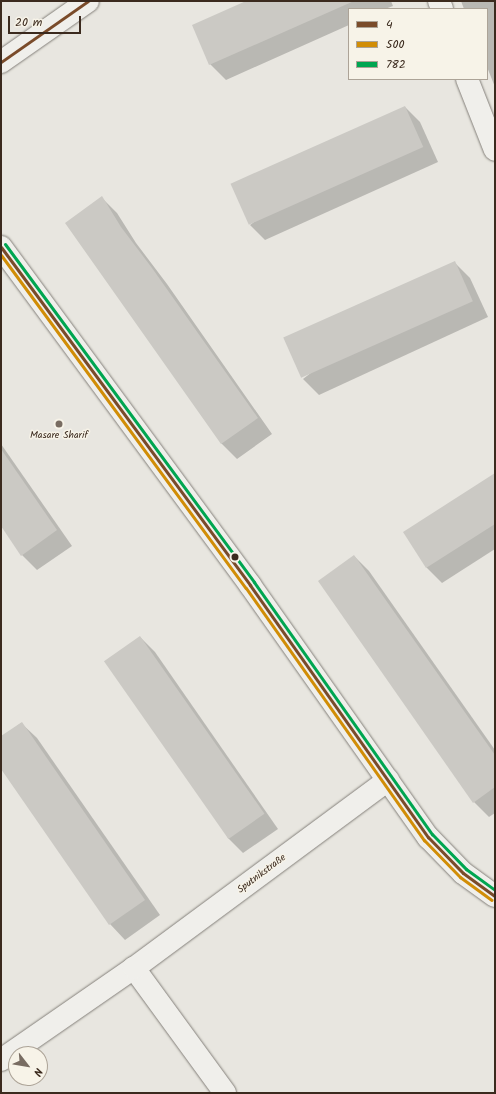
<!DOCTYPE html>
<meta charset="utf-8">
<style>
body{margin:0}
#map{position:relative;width:496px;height:1094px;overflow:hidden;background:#e8e6e0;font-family:Kalam,sans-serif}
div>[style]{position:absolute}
.shadow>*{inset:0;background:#0003}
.building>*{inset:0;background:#cbc9c4;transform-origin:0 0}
.roads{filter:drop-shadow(0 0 1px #84807a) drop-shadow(0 0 1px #84807a)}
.minor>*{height:22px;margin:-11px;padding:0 11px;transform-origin:11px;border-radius:11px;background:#f0efeb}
.bus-1>*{height:3px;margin:-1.5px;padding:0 1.5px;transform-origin:1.5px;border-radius:1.5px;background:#7a4b2a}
.bus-2>*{height:3px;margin:-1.5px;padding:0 1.5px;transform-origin:1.5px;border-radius:1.5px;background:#d18d06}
.bus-3>*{height:3px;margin:-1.5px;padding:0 1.5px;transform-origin:1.5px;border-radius:1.5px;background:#00a651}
.dots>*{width:11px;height:11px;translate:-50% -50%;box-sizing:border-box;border:2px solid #f7f3e8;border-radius:50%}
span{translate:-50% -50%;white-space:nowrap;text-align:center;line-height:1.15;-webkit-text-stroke:3px #f7f3e8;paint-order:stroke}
.poi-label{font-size:10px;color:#3b2a1e}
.street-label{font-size:10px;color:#3b2a1e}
.frame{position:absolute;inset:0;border:2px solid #3b2a1e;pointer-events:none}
.legend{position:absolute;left:348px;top:8px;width:140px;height:72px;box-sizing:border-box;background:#f7f3e8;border:1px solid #aca397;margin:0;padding:5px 7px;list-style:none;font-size:12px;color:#3b2a1e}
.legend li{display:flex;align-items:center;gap:8px;height:20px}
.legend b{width:20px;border:1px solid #aca397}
.north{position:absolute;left:8px;top:1046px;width:40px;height:40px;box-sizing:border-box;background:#f7f3e8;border:1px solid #aca397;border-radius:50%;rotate:121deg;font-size:11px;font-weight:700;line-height:16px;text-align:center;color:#3b2a1e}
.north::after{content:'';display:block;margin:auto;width:14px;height:18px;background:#786c62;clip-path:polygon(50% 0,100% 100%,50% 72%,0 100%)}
.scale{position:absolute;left:8px;top:16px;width:73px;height:18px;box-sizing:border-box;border:2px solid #3b2a1e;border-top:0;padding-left:5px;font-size:12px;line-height:14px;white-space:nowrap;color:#3b2a1e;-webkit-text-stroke:3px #f7f3e8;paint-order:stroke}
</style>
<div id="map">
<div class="shadow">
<div style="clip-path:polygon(248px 1px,391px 1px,393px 6px,385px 9px,349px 9px,349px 25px,226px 80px,210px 64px)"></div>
<div style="clip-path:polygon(461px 1px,495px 1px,495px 87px,487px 67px,487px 9px,464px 9px)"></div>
<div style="clip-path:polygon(405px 107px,420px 122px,438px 162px,265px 240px,250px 225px)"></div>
<div style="clip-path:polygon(102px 198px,117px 213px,136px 243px,167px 284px,272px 434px,237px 459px,221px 443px)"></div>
<div style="clip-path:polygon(454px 262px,470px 278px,488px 317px,319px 395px,303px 379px)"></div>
<div style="clip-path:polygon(1px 444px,72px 546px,37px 570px,22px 555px,1px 525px)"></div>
<div style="clip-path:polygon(495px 474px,495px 549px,442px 583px,427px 568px,405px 532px)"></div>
<div style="clip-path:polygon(354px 556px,369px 571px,495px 750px,495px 813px,489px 817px,474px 802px)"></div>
<div style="clip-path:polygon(140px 637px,155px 652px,278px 829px,243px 853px,228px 838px)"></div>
<div style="clip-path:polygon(21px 723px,37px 738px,160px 915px,125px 940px,110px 924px,1px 768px,1px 738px)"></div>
</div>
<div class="building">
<div style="clip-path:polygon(246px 1px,354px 1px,209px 65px,192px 25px)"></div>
<div style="left:405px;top:106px;width:45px;height:191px;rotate:66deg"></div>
<div style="clip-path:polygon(102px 196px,121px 227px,152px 268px,258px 418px,221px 444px,65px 223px)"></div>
<div style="left:455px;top:261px;width:44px;height:188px;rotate:66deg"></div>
<div style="clip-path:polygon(1px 449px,57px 530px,21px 556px,1px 526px)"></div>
<div style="clip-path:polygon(495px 473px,495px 524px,426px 568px,403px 532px)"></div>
<div style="clip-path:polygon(354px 555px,495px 755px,495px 787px,473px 803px,318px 581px)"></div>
<div style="left:140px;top:636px;width:217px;height:44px;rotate:55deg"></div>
<div style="clip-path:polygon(22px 722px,145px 900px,109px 925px,1px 769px,1px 736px)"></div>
</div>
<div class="roads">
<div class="minor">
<div style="left:439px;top:1px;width:9px;rotate:69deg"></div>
<div style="left:1px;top:62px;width:106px;rotate:-35deg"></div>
<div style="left:467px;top:79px;width:76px;rotate:68.5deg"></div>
<div style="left:1px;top:247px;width:420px;rotate:53.6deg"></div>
<div style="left:250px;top:585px;width:309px;rotate:54.8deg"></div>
<div style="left:428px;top:837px;width:50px;rotate:45.8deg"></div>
<div style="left:463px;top:873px;width:39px;rotate:36deg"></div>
<div style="left:1px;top:1060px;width:162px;rotate:-34.7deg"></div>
<div style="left:225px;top:1093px;width:155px;rotate:-126.1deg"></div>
<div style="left:134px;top:968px;width:316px;rotate:-36.5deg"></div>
</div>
</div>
<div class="bus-1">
<div style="left:1px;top:62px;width:106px;rotate:-35deg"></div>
<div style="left:1px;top:247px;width:420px;rotate:53.6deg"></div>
<div style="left:250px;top:585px;width:309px;rotate:54.8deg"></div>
<div style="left:428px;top:837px;width:50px;rotate:45.8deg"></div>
<div style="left:463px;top:873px;width:39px;rotate:36deg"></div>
</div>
<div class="bus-2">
<div style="left:1px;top:255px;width:413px;rotate:53.7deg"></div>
<div style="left:246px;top:588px;width:309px;rotate:54.8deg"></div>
<div style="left:424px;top:840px;width:52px;rotate:45.8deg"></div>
<div style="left:460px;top:877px;width:39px;rotate:36deg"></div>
</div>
<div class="bus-3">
<div style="left:5px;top:244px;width:420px;rotate:53.6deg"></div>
<div style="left:254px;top:582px;width:309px;rotate:54.8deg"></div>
<div style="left:432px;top:834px;width:49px;rotate:45.8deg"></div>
<div style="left:466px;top:869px;width:36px;rotate:36deg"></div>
</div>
<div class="dots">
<div style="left:59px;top:424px;background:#786c62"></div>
<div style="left:235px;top:557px;background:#3b2a1e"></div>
</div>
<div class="poi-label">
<span style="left:59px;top:436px">Masare Sharif</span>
</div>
<div class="street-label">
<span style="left:262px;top:874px;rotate:-37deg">Sputnikstraße</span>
</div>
<div class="frame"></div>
<ul class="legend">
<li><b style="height:5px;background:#7a4b2a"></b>4</li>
<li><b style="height:5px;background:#d18d06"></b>500</li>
<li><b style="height:5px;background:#00a651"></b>782</li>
</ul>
<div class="north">N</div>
<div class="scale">20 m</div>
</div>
